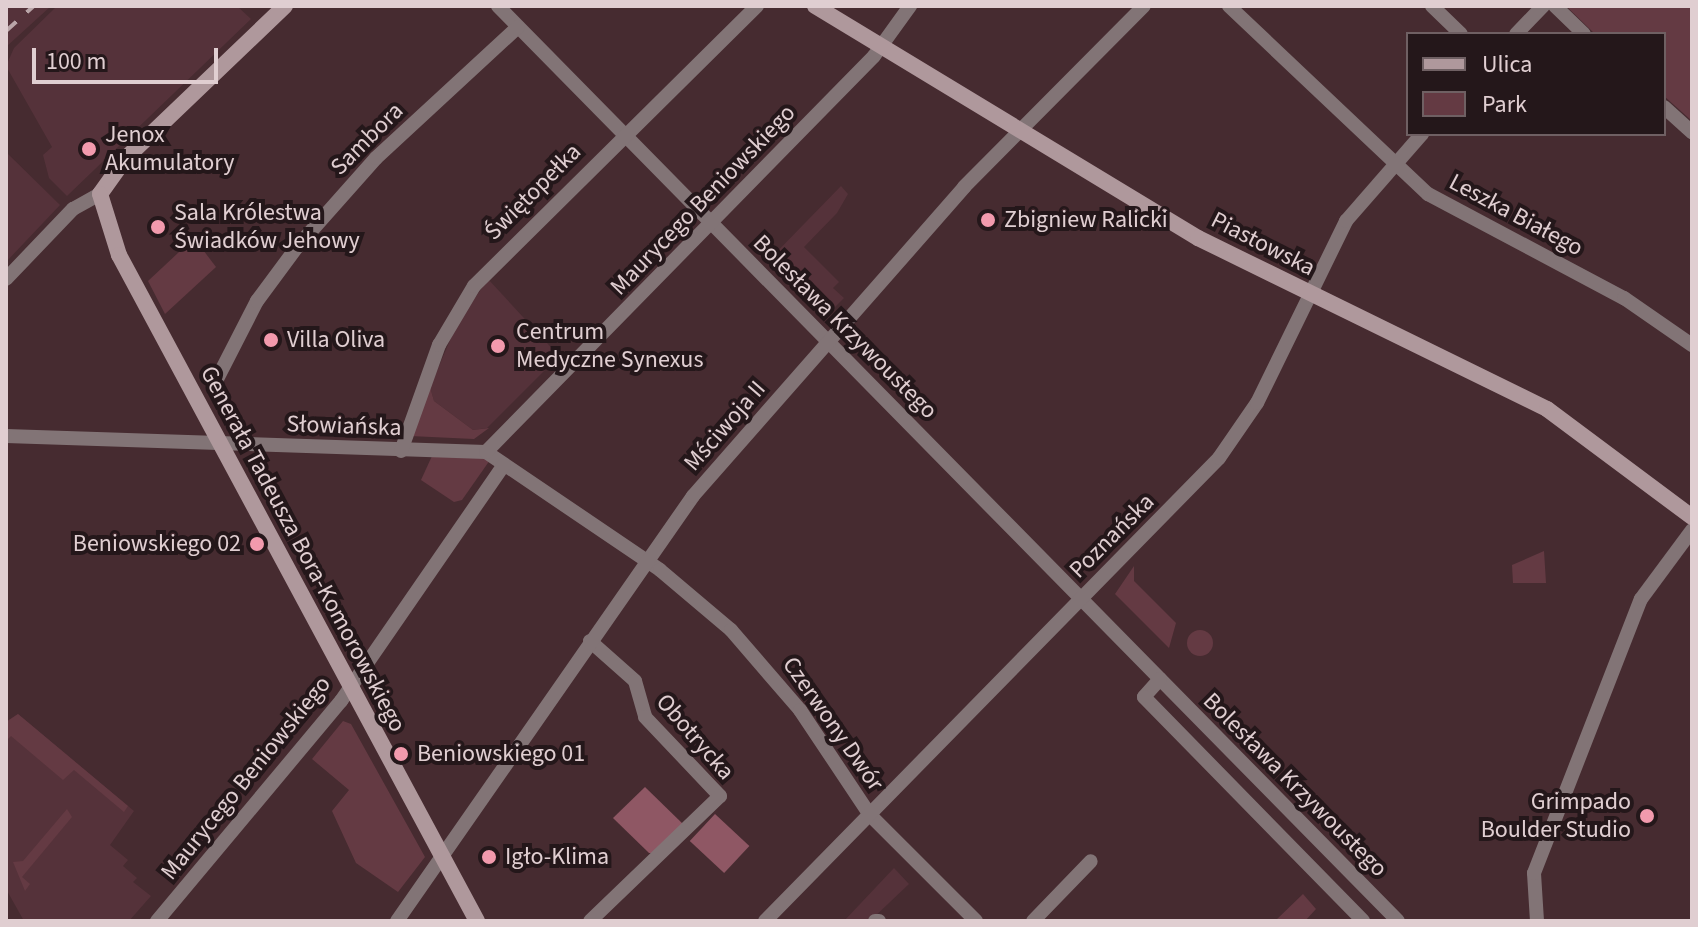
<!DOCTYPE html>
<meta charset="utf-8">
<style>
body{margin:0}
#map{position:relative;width:1698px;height:927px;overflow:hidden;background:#462b30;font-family:"Source Sans 3",sans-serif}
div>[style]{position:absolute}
.built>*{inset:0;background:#55323a}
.green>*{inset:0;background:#643a43}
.round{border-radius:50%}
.forest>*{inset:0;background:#8f5764;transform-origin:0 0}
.street>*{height:14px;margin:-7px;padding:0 7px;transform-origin:7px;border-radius:7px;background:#827476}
.secondary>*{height:16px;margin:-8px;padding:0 8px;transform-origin:8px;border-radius:8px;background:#af989c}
.rail>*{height:4px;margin-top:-2px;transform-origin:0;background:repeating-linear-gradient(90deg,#b9a5a8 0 14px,transparent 0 28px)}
.dots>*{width:22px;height:22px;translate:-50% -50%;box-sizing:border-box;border:4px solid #24171a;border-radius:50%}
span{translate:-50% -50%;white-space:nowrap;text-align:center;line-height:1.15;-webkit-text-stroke:8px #24171a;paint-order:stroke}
.poi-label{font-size:24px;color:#e0ced1}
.left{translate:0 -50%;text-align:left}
.right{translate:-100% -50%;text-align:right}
.street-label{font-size:24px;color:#e0ced1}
.frame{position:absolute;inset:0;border:8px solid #e0ced1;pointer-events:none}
.legend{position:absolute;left:1406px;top:32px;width:260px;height:104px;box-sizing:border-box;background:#24171a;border:2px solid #6f6063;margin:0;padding:10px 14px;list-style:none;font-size:24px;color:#e0ced1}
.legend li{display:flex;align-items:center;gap:16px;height:40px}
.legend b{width:40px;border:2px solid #6f6063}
.scale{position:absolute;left:32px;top:48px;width:186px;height:36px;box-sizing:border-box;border:4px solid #e0ced1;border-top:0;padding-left:10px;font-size:24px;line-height:28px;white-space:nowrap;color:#e0ced1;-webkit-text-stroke:6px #24171a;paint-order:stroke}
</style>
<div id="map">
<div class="built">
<div style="clip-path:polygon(6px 6px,51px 6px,6px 47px)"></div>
<div style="clip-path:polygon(57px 6px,237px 6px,251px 19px,67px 196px,49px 178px,43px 155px,52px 147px,6px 66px,14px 48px)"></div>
<div style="clip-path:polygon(6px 152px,60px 205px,6px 262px)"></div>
<div style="clip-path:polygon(841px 186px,848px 194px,837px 213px,804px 247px,839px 282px,833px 288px,844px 298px,827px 315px,814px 309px,767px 262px)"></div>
<div style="clip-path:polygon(488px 279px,559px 356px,487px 428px,473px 430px,434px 401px,430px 387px,457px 324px)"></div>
<div style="clip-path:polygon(18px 714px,134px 811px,110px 845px,128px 860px,123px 866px,137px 878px,133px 882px,151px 896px,129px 921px,24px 921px,6px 889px,6px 722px)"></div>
<div style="clip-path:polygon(894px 868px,909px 884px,870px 921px,844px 921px)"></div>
</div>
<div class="green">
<div style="clip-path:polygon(1566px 6px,1692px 6px,1692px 121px,1664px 96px,1664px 34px,1595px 34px)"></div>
<div style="clip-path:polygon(194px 238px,216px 267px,165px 314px,148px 281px)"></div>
<div style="clip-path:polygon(430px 387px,434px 401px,473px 430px,489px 428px,474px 439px,410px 436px)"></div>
<div style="clip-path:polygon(432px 456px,485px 457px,490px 460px,462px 500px,454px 502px,421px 480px)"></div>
<div style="clip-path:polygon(1544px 551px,1546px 583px,1513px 583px,1512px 565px)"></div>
<div style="clip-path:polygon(1134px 566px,1134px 581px,1176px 623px,1169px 648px,1115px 594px)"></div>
<div class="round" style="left:1187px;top:630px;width:26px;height:26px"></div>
<div style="clip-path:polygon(18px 714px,128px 806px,124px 812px,74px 770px,63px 780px,11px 736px,6px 741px,6px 722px)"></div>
<div style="clip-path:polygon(343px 721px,351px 724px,425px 857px,398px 892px,356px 863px,332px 811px,349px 790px,312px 759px)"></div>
<div style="clip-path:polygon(67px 809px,72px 817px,22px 877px,30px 884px,25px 891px,13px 862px,23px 861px)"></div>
<div style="clip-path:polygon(1303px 894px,1316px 909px,1305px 921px,1275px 921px)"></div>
</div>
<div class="forest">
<div style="clip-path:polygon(645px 787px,685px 826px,657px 853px,649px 853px,613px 818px)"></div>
<div style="left:715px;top:814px;width:47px;height:37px;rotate:43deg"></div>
</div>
<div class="street">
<div style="left:498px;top:6px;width:1283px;rotate:45.47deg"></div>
<div style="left:1229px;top:6px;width:274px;rotate:43.4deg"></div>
<div style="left:1428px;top:194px;width:222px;rotate:28deg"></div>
<div style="left:1624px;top:298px;width:83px;rotate:34.7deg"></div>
<div style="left:1432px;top:6px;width:40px;rotate:44deg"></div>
<div style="left:1555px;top:6px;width:40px;rotate:44deg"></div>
<div style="left:1516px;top:34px;width:39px;rotate:-46deg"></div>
<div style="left:1664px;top:107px;width:38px;rotate:42deg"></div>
<div style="left:6px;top:279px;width:97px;rotate:-46.3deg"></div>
<div style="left:73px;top:209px;width:31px;rotate:-29deg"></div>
<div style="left:216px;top:381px;width:90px;rotate:-62.9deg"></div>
<div style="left:257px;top:301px;width:67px;rotate:-53.5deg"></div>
<div style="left:297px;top:247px;width:119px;rotate:-48.4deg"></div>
<div style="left:376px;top:158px;width:193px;rotate:-42.7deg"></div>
<div style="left:6px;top:436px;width:480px;rotate:1.9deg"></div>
<div style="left:486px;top:452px;width:210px;rotate:34.1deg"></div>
<div style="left:660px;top:570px;width:93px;rotate:40.2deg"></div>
<div style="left:731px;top:630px;width:106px;rotate:49.2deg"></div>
<div style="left:800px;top:710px;width:126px;rotate:56.3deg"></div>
<div style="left:870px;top:815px;width:150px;rotate:45deg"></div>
<div style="left:401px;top:451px;width:113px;rotate:-70.3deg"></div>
<div style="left:439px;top:345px;width:69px;rotate:-59.3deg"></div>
<div style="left:474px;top:286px;width:398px;rotate:-44.7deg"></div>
<div style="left:486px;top:452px;width:554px;rotate:-45.58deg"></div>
<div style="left:874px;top:56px;width:62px;rotate:-54.2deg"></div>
<div style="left:590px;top:641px;width:60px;rotate:41.6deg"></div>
<div style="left:635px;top:681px;width:37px;rotate:74deg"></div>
<div style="left:645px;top:717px;width:109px;rotate:46.5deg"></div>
<div style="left:720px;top:796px;width:180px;rotate:136.1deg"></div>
<div style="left:1160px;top:679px;width:24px;rotate:132deg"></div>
<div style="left:1144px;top:697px;width:313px;rotate:45.6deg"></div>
<div style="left:157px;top:921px;width:287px;rotate:-50.1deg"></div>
<div style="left:341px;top:701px;width:287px;rotate:-55.4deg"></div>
<div style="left:397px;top:921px;width:518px;rotate:-55.14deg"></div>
<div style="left:693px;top:496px;width:411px;rotate:-48.7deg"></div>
<div style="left:964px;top:187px;width:255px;rotate:-45.2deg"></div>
<div style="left:765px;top:921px;width:648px;rotate:-45.56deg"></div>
<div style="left:1219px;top:458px;width:67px;rotate:-55.4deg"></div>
<div style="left:1257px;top:403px;width:203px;rotate:-63.9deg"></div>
<div style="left:1346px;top:221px;width:116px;rotate:-48.9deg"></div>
<div style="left:875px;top:921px;width:4px"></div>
<div style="left:1033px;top:921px;width:83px;rotate:-46deg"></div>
<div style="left:1537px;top:921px;width:48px;rotate:-93.6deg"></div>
<div style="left:1534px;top:873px;width:294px;rotate:-68.7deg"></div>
<div style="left:1641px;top:599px;width:86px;rotate:-53.5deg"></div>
</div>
<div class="secondary">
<div style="left:285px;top:6px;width:221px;rotate:136.3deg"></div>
<div style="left:125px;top:159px;width:43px;rotate:125.5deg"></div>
<div style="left:100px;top:194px;width:64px;rotate:72.7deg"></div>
<div style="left:119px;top:255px;width:756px;rotate:61.74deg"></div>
<div style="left:815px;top:6px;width:448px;rotate:31.2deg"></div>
<div style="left:1198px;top:238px;width:389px;rotate:26.1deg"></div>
<div style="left:1547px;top:409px;width:181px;rotate:36.7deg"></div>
</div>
<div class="rail">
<div style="left:6px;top:31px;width:38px;rotate:-42deg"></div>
</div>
<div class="dots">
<div style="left:89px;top:149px;background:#f29aad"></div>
<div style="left:988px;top:220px;background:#f29aad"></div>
<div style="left:158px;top:227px;background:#f29aad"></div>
<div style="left:271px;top:340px;background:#f29aad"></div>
<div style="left:498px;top:346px;background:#f29aad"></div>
<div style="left:257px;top:544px;background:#f29aad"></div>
<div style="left:401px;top:754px;background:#f29aad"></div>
<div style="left:1647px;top:816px;background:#f29aad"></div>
<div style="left:489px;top:857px;background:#f29aad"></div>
</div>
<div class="poi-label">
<span class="left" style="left:105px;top:149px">Jenox<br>Akumulatory</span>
<span class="left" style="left:174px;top:227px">Sala Królestwa<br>Świadków Jehowy</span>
<span class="left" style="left:1004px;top:220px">Zbigniew Ralicki</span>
<span class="left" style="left:516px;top:346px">Centrum<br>Medyczne Synexus</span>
<span class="left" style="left:287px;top:340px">Villa Oliva</span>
<span class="right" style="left:241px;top:544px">Beniowskiego 02</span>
<span class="left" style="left:417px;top:754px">Beniowskiego 01</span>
<span class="right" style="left:1631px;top:816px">Grimpado<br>Boulder Studio</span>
<span class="left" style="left:505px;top:857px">Igło-Klima</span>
</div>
<div class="street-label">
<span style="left:367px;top:139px;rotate:-45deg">Sambora</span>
<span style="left:533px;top:192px;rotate:-45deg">Świętopełka</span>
<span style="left:703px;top:200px;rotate:-46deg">Maurycego Beniowskiego</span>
<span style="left:1516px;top:215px;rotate:28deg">Leszka Białego</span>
<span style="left:1263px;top:244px;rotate:27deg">Piastowska</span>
<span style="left:845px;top:327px;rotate:45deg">Bolesława Krzywoustego</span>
<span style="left:344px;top:426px;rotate:2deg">Słowiańska</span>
<span style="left:725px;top:426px;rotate:-49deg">Mściwoja II</span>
<span style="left:1112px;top:536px;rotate:-45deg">Poznańska</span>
<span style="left:303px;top:549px;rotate:62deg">Generała Tadeusza Bora-Komorowskiego</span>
<span style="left:833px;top:724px;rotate:55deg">Czerwony Dwór</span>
<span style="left:695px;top:737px;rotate:49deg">Obotrycka</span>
<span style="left:246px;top:778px;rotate:-51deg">Maurycego Beniowskiego</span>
<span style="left:1295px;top:785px;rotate:45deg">Bolesława Krzywoustego</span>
</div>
<div class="frame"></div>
<ul class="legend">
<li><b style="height:10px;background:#af989c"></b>Ulica</li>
<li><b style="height:22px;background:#643a43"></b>Park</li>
</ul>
<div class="scale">100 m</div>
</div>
